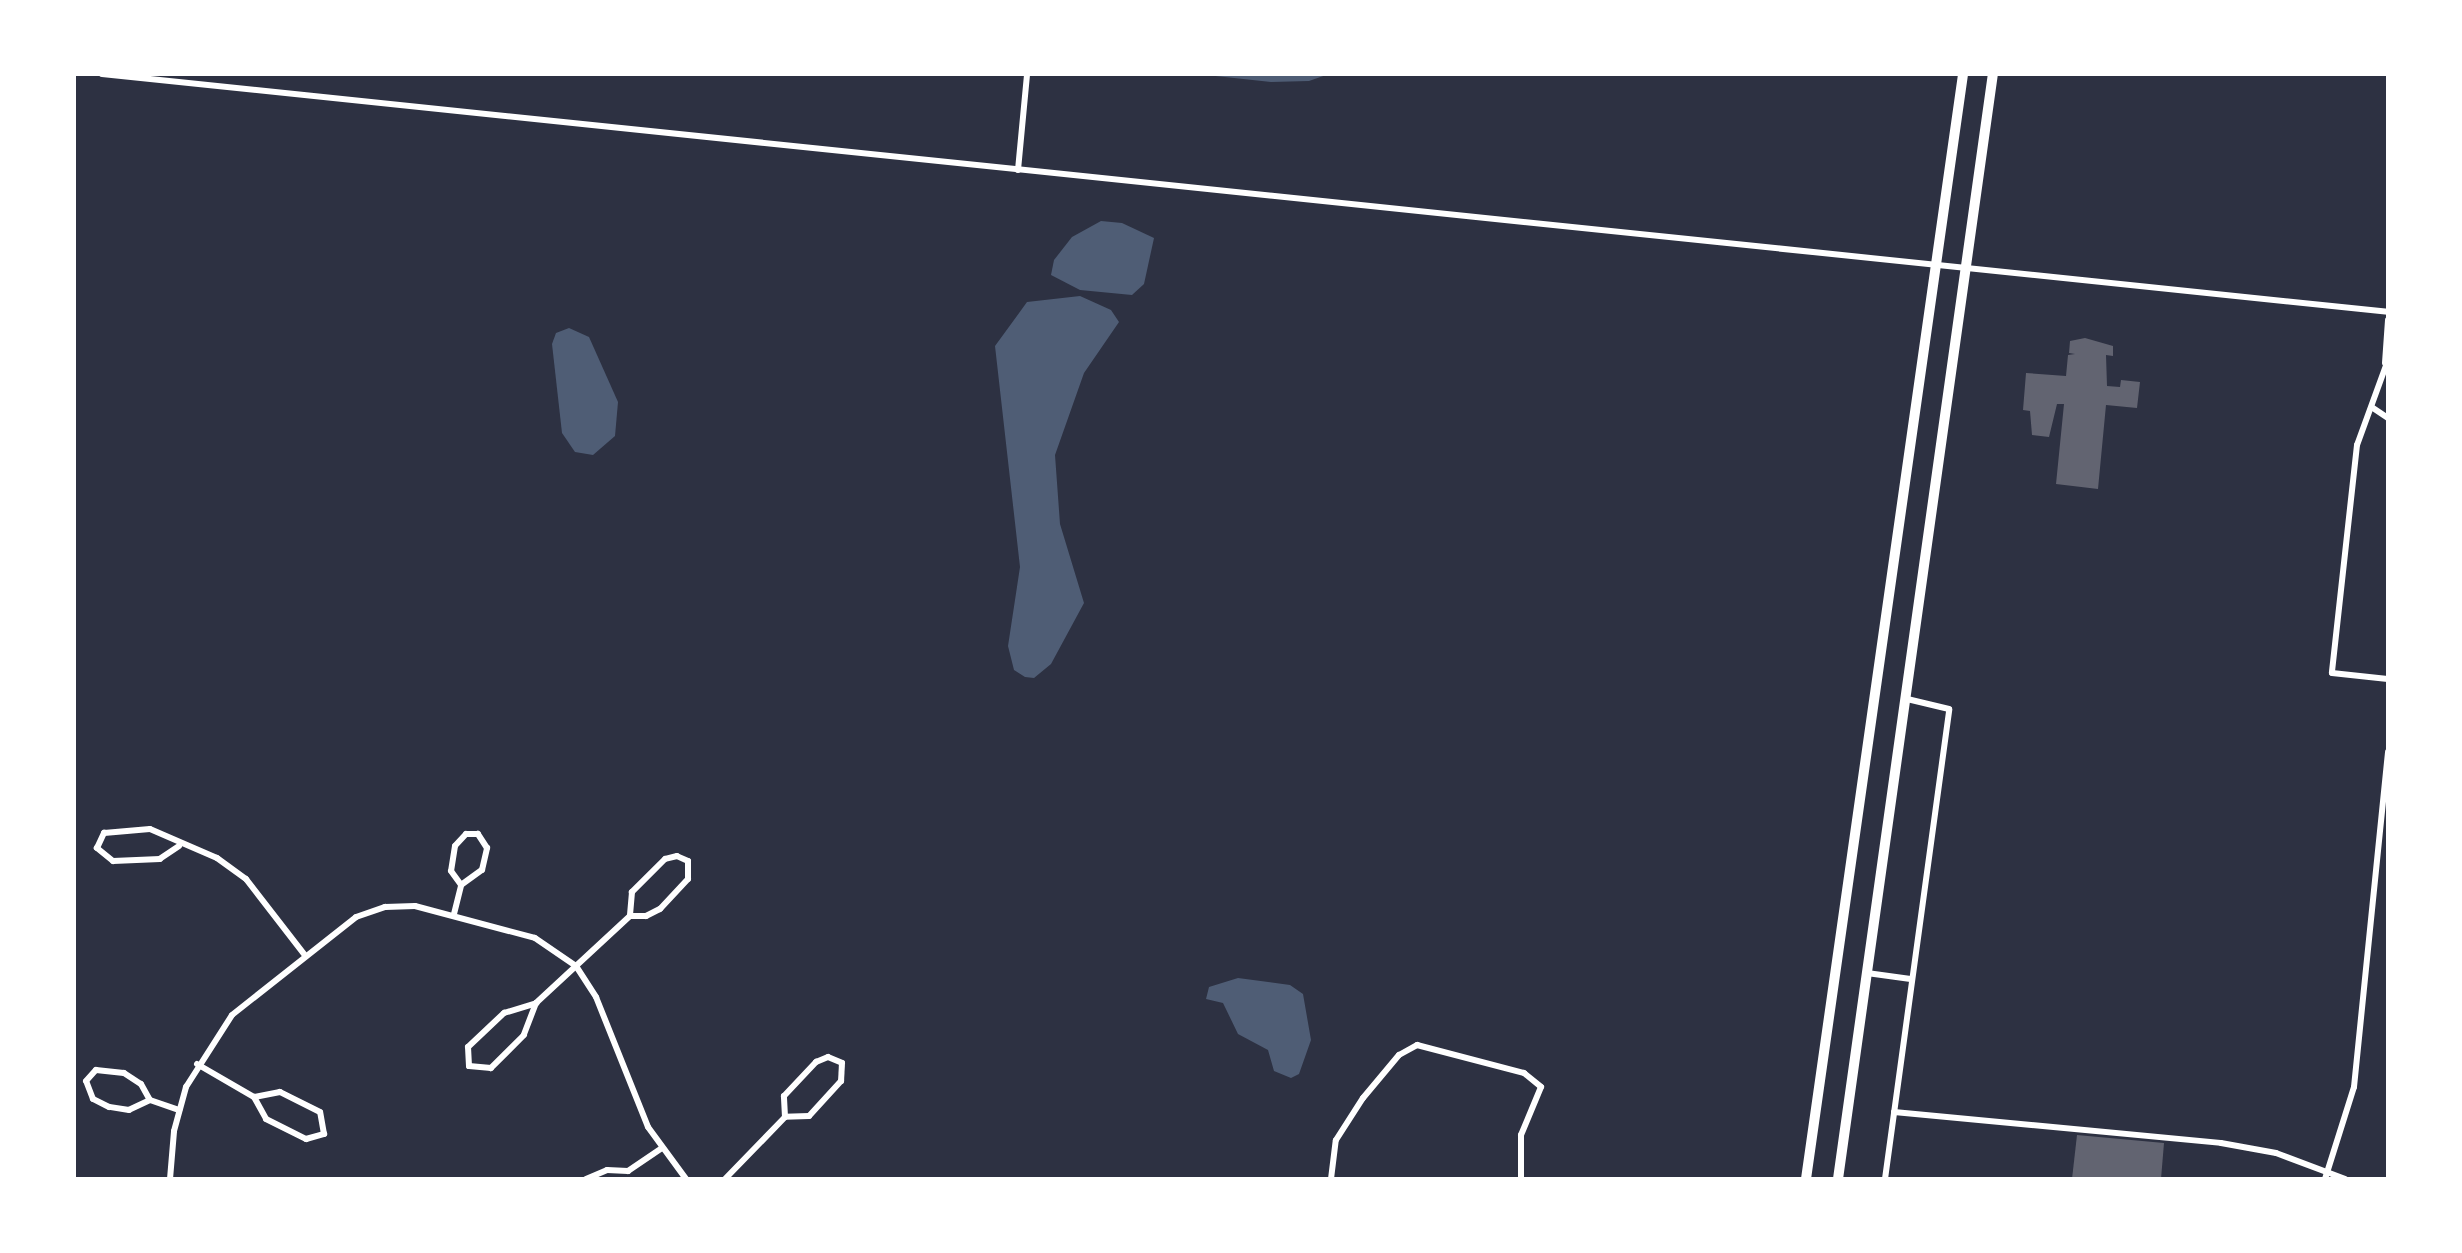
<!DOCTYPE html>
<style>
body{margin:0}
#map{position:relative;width:2462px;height:1253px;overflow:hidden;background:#2d3142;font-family:"Libre Baskerville",serif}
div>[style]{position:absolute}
.water>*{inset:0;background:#4f5d75}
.building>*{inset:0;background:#626471}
.minor>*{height:6px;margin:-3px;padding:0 3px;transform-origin:3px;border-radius:3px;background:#fff}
.trunk>*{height:10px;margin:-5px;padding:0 5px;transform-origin:5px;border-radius:5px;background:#fff}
span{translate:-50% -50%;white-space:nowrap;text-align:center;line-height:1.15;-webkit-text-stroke:6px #fff;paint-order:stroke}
.frame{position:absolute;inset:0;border:76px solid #fff;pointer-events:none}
</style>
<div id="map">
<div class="water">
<div style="clip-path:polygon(1197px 74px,1329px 74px,1309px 81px,1271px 82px)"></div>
<div style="clip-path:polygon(1101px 221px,1122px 223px,1154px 238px,1144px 284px,1132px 295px,1080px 290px,1051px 275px,1054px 260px,1072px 237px)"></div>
<div style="clip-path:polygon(1080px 296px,1111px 310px,1119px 322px,1084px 373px,1055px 455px,1060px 524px,1084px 603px,1051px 664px,1034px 678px,1025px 677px,1014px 670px,1008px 646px,1020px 567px,995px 346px,1027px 302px)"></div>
<div style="clip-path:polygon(569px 328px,589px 337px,618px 402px,615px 436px,593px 455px,575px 452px,562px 433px,552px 344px,556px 333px)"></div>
<div style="clip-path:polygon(1238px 978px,1290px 985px,1303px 994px,1311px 1040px,1299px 1074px,1291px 1078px,1274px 1071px,1268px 1050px,1238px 1034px,1223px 1003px,1206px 999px,1209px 987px)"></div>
</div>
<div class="building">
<div style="clip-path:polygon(2085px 338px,2113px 346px,2113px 356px,2106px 355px,2107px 386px,2120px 387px,2121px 380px,2140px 382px,2137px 408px,2106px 405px,2098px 489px,2056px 484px,2064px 404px,2057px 404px,2049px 437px,2032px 435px,2030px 411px,2023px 410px,2026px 373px,2066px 376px,2068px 355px,2075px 354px,2069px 353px,2070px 341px)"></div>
<div style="clip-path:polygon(2077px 1135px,2164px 1143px,2161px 1179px,2072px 1179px)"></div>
</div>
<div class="minor">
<div style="left:102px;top:74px;width:2298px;rotate:5.94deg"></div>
<div style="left:1018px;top:170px;width:96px;rotate:-84.6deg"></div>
<div style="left:2388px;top:360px;width:90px;rotate:110deg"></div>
<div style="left:2357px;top:445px;width:229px;rotate:96.3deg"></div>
<div style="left:2332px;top:673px;width:56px;rotate:6.1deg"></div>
<div style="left:2385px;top:363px;width:43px;rotate:-86deg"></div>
<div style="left:2373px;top:408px;width:18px;rotate:34deg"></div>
<div style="left:179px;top:846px;width:23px;rotate:146deg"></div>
<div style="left:160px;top:859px;width:47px;rotate:177.6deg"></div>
<div style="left:113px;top:861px;width:21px;rotate:-141deg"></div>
<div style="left:97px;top:848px;width:17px;rotate:-65deg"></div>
<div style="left:104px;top:833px;width:46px;rotate:-5deg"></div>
<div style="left:150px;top:829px;width:73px;rotate:23.4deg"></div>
<div style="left:217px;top:858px;width:36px;rotate:36deg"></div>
<div style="left:246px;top:879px;width:95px;rotate:52.3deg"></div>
<div style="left:454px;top:914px;width:30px;rotate:-76deg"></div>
<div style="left:461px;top:885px;width:26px;rotate:-36deg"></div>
<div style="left:482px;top:870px;width:23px;rotate:-77deg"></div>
<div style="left:487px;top:848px;width:17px;rotate:-123deg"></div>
<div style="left:478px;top:834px;width:12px;rotate:180deg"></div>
<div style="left:466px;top:834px;width:16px;rotate:133deg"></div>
<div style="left:455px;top:846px;width:25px;rotate:99deg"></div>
<div style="left:451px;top:871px;width:17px;rotate:54deg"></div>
<div style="left:1867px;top:973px;width:44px;rotate:7.8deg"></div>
<div style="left:536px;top:1003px;width:34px;rotate:111deg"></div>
<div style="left:524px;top:1035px;width:47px;rotate:135deg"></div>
<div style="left:491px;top:1068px;width:22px;rotate:-175deg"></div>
<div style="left:469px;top:1066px;width:19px;rotate:-93deg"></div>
<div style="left:468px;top:1047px;width:50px;rotate:-43.4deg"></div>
<div style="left:504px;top:1013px;width:34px;rotate:-17deg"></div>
<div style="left:536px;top:1003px;width:128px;rotate:-42.8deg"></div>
<div style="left:630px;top:916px;width:16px"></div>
<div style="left:646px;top:916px;width:16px;rotate:-27deg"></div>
<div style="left:660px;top:909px;width:41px;rotate:-47deg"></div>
<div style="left:688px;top:879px;width:18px;rotate:-90deg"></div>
<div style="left:688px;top:861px;width:12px;rotate:-156deg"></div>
<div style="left:677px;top:856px;width:12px;rotate:166deg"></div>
<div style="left:665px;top:859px;width:47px;rotate:135deg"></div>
<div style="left:632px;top:892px;width:24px;rotate:95deg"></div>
<div style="left:828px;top:1057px;width:15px;rotate:23deg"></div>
<div style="left:842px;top:1063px;width:18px;rotate:93deg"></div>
<div style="left:841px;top:1081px;width:47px;rotate:132.4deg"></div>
<div style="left:809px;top:1116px;width:24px;rotate:178deg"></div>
<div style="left:785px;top:1117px;width:21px;rotate:-93deg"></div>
<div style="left:784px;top:1096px;width:47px;rotate:-46.7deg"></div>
<div style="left:816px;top:1062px;width:13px;rotate:-23deg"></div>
<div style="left:197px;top:1064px;width:66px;rotate:30.1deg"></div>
<div style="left:254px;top:1097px;width:25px;rotate:61deg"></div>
<div style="left:266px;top:1119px;width:45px;rotate:26.6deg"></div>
<div style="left:306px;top:1139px;width:19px;rotate:-16deg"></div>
<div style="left:324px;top:1134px;width:22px;rotate:-100deg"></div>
<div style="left:320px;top:1112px;width:45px;rotate:-153.4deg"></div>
<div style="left:280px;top:1092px;width:26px;rotate:169deg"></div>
<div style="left:150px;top:1100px;width:23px;rotate:155deg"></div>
<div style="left:129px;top:1110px;width:20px;rotate:-171deg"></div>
<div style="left:109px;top:1107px;width:18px;rotate:-153deg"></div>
<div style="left:93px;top:1099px;width:19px;rotate:-111deg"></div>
<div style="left:86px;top:1081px;width:15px;rotate:-48deg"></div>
<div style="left:96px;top:1070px;width:28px;rotate:6deg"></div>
<div style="left:124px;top:1073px;width:20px;rotate:33deg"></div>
<div style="left:141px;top:1084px;width:18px;rotate:61deg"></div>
<div style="left:150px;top:1100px;width:31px;rotate:19deg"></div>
<div style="left:1894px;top:1112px;width:328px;rotate:5.4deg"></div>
<div style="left:2221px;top:1143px;width:56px;rotate:10.3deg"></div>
<div style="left:2276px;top:1153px;width:74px;rotate:20.6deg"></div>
<div style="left:170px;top:1179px;width:48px;rotate:-85.2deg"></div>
<div style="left:174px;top:1131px;width:46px;rotate:-74.7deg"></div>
<div style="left:186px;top:1087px;width:85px;rotate:-57.4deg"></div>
<div style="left:232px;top:1015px;width:158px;rotate:-38.3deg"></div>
<div style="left:356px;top:917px;width:31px;rotate:-19deg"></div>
<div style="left:385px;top:907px;width:30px;rotate:-2deg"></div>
<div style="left:415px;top:906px;width:124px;rotate:14.9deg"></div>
<div style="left:535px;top:938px;width:50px;rotate:34.3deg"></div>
<div style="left:576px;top:966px;width:37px;rotate:57deg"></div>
<div style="left:596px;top:997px;width:140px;rotate:68.2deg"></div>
<div style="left:648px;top:1127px;width:64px;rotate:53.8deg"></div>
<div style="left:586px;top:1179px;width:23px;rotate:-23deg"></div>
<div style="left:607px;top:1170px;width:21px;rotate:3deg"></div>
<div style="left:628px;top:1171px;width:41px;rotate:-34.1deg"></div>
<div style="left:725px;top:1179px;width:86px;rotate:-45.9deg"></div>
<div style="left:1331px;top:1179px;width:39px;rotate:-83deg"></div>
<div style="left:1336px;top:1140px;width:50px;rotate:-57.3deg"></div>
<div style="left:1363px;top:1098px;width:56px;rotate:-50.1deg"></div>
<div style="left:1399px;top:1055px;width:21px;rotate:-29deg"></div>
<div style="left:1417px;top:1045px;width:111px;rotate:14.7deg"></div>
<div style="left:1524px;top:1073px;width:22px;rotate:39deg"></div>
<div style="left:1541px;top:1087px;width:52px;rotate:112.6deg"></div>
<div style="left:1521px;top:1135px;width:44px;rotate:90deg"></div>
<div style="left:1885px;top:1179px;width:474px;rotate:-82.2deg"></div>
<div style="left:1949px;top:709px;width:43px;rotate:-166.6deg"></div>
<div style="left:2325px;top:1179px;width:96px;rotate:-72.5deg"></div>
<div style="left:2354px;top:1087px;width:337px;rotate:-84.2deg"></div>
</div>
<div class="trunk">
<div style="left:1806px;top:1179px;width:1116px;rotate:-81.91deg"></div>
<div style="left:1838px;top:1179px;width:1116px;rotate:-82.02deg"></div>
</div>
<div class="frame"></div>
</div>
